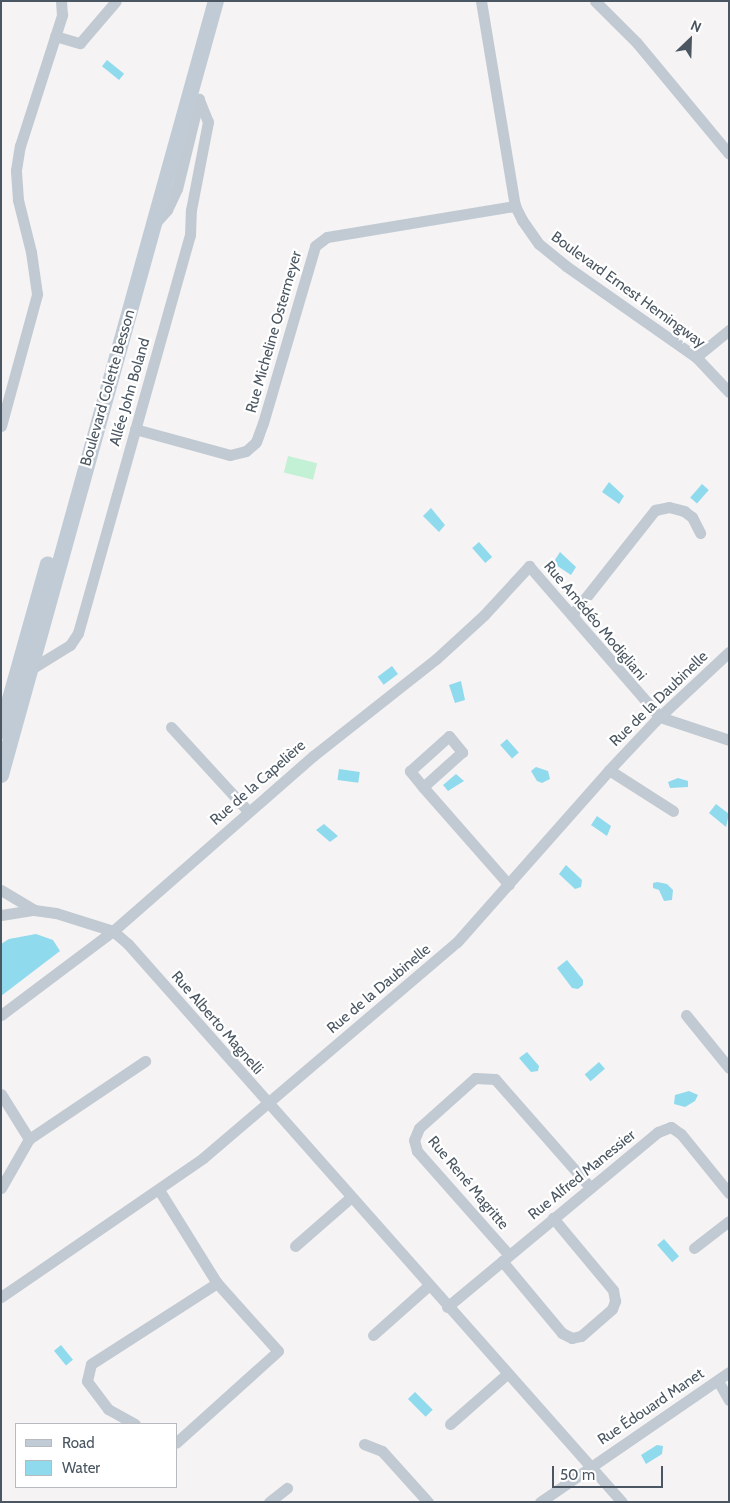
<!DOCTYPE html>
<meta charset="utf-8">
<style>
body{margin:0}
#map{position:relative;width:730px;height:1503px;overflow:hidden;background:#f5f3f3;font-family:Cabin,sans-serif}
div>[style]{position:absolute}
.green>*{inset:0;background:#c3f1d5;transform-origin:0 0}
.water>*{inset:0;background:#90daee;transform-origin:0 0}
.street>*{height:11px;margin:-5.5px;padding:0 5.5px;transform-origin:5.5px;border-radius:5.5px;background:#c1cad2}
.secondary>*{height:16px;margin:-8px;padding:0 8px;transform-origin:8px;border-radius:8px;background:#c1cbd6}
span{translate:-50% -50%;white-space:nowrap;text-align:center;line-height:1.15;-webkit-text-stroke:4.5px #fff;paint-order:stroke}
.street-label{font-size:15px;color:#4a5661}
.frame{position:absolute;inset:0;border:2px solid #4a5661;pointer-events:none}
.legend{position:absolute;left:15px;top:1423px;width:162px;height:65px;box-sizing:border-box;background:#fff;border:1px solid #b7bbc0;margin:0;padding:6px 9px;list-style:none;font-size:15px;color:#4a5661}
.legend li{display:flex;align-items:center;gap:10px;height:25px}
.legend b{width:25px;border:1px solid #b7bbc0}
.north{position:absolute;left:665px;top:15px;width:50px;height:50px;-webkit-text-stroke:4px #fff;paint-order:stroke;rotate:24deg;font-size:14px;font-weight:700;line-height:20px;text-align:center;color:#4a5661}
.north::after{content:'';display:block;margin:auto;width:18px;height:22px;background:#4a5661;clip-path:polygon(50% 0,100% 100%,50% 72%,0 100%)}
.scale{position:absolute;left:552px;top:1466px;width:111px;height:22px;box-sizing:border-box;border:2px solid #4a5661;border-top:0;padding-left:6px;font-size:15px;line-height:18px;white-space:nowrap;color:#4a5661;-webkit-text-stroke:4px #fff;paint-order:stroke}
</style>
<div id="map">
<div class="green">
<div style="left:288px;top:456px;width:30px;height:17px;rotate:14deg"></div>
</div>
<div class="water">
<div style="left:107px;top:60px;width:22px;height:8px;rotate:39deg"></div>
<div style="clip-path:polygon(609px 482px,624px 496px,619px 504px,602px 492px)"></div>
<div style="left:702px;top:484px;width:9px;height:18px;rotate:41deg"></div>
<div style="clip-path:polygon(431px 508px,445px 525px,439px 532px,423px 516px)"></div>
<div style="left:479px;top:542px;width:20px;height:9px;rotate:49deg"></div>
<div style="clip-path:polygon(560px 552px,576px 567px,571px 575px,553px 563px)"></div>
<div style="left:392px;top:666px;width:10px;height:18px;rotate:53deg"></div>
<div style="clip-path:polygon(461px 681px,465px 700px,455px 703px,449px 685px)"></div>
<div style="left:507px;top:739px;width:18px;height:9px;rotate:49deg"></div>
<div style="clip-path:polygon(536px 767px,548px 771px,550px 779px,542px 783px,537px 781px,531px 771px)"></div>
<div style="left:339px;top:769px;width:21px;height:11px;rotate:8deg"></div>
<div style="clip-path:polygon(456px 774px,464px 781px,448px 791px,443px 785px)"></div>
<div style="clip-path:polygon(678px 778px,688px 781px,688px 787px,670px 788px,668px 782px)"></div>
<div style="clip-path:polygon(716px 804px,729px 814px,726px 827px,709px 813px)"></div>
<div style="clip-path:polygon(597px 816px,611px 826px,607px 836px,591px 825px)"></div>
<div style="clip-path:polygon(324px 824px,338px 836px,330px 842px,316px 830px)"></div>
<div style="clip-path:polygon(566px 865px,582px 880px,581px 887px,575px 889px,559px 874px)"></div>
<div style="clip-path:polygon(657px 882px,667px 884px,673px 890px,672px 900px,664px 901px,659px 890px,653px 888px,653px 883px)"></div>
<div style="clip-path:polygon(36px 934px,53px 940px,60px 951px,1px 996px,1px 944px,9px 939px)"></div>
<div style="clip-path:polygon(567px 960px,583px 980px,583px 985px,578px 989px,572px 988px,557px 968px)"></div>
<div style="clip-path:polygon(527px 1052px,539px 1066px,538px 1071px,531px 1072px,519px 1058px)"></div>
<div style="left:599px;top:1062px;width:9px;height:19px;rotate:49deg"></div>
<div style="clip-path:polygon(689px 1091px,698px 1095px,695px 1101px,685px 1107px,674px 1104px,675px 1095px)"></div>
<div style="left:664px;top:1239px;width:23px;height:9px;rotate:49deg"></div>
<div style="left:61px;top:1345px;width:19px;height:9px;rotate:51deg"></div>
<div style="left:415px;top:1392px;width:25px;height:10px;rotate:45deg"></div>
<div style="clip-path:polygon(657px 1445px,663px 1446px,662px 1454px,646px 1464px,641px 1455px)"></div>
</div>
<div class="street">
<div style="left:481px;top:1px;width:208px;rotate:80.6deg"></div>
<div style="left:515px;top:206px;width:16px;rotate:63deg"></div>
<div style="left:522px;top:220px;width:29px;rotate:55deg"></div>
<div style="left:539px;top:244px;width:35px;rotate:39deg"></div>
<div style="left:566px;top:266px;width:159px;rotate:35deg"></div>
<div style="left:696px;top:357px;width:48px;rotate:46.7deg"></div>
<div style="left:595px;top:1px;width:59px;rotate:45deg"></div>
<div style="left:637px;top:43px;width:144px;rotate:50.3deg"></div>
<div style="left:55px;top:36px;width:26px;rotate:16deg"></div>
<div style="left:80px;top:43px;width:55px;rotate:-49.4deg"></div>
<div style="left:157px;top:221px;width:15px;rotate:-48deg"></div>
<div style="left:167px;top:210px;width:23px;rotate:-65deg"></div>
<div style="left:177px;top:189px;width:93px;rotate:-76.3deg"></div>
<div style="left:696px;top:357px;width:43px;rotate:-39.3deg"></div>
<div style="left:1px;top:426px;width:137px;rotate:-74.7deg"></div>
<div style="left:37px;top:294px;width:42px;rotate:-98.1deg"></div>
<div style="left:31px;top:252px;width:54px;rotate:-104deg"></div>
<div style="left:18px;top:200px;width:30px;rotate:-94deg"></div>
<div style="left:16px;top:170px;width:24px;rotate:-81deg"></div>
<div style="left:20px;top:146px;width:138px;rotate:-72.2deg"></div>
<div style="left:62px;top:15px;width:14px;rotate:-94deg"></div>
<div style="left:135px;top:429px;width:98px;rotate:15.3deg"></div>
<div style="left:230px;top:455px;width:16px;rotate:-14deg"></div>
<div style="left:246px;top:451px;width:13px;rotate:-42deg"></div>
<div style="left:256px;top:442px;width:20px;rotate:-70deg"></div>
<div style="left:263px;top:423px;width:184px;rotate:-73.6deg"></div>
<div style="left:315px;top:246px;width:15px;rotate:-37deg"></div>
<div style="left:327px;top:237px;width:191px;rotate:-9.4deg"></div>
<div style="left:572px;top:615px;width:134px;rotate:-51.7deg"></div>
<div style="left:655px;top:510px;width:14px;rotate:-12deg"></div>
<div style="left:669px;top:507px;width:16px;rotate:15deg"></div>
<div style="left:684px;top:511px;width:10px;rotate:37deg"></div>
<div style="left:692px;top:517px;width:18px;rotate:63deg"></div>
<div style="left:31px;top:669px;width:46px;rotate:-31.6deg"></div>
<div style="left:70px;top:645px;width:14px;rotate:-56deg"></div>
<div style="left:78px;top:633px;width:413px;rotate:-74.3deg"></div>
<div style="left:190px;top:235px;width:25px;rotate:-88deg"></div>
<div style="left:191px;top:210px;width:90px;rotate:-79.1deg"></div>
<div style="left:208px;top:122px;width:24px;rotate:-112deg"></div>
<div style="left:171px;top:727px;width:114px;rotate:47.5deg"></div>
<div style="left:609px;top:770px;width:76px;rotate:32.6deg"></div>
<div style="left:423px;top:787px;width:21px;rotate:-129deg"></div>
<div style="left:410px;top:771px;width:52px;rotate:-41.9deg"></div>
<div style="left:449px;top:736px;width:21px;rotate:51deg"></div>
<div style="left:462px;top:752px;width:52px;rotate:138.1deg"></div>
<div style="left:423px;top:787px;width:130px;rotate:48.7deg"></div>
<div style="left:1px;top:890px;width:39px;rotate:31deg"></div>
<div style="left:1px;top:915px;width:33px;rotate:-9deg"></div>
<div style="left:34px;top:910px;width:22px;rotate:8deg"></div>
<div style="left:56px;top:913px;width:60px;rotate:17.5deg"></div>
<div style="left:113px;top:931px;width:20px;rotate:41deg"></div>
<div style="left:128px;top:944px;width:745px;rotate:48.48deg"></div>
<div style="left:1px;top:1015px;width:140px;rotate:-36.9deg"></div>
<div style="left:113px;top:931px;width:266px;rotate:-41.2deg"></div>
<div style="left:313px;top:756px;width:157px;rotate:-38.3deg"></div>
<div style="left:436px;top:659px;width:65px;rotate:-42.5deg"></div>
<div style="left:484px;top:615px;width:67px;rotate:-47.4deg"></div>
<div style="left:529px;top:566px;width:200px;rotate:49.1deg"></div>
<div style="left:660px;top:717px;width:73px;rotate:18.4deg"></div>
<div style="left:686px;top:1015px;width:68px;rotate:50.9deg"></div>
<div style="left:1px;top:1094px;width:53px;rotate:58.1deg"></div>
<div style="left:1px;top:1188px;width:56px;rotate:-60.3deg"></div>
<div style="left:29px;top:1139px;width:140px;rotate:-33.9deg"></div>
<div style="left:159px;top:1190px;width:110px;rotate:58.1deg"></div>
<div style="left:217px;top:1283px;width:91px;rotate:48.1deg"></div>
<div style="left:278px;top:1351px;width:137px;rotate:138deg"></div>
<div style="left:295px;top:1246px;width:73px;rotate:-41.1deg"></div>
<div style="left:694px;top:1248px;width:44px;rotate:-37.6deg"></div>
<div style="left:509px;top:1255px;width:139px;rotate:-131.5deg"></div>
<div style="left:417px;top:1151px;width:11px;rotate:-105deg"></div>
<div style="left:414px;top:1140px;width:13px;rotate:-67deg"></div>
<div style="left:419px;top:1128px;width:75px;rotate:-41.8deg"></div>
<div style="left:475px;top:1078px;width:20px;rotate:3deg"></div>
<div style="left:495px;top:1079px;width:144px;rotate:48.7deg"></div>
<div style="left:502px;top:1261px;width:94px;rotate:50.2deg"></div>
<div style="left:562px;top:1333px;width:11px;rotate:27deg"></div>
<div style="left:572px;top:1338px;width:9px;rotate:-13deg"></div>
<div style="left:581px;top:1336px;width:41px;rotate:-41.1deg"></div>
<div style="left:612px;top:1309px;width:9px;rotate:-69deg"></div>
<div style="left:615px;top:1301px;width:11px;rotate:-100deg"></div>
<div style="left:613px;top:1290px;width:94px;rotate:-129.8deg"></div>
<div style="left:1px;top:1297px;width:245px;rotate:-34.5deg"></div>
<div style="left:203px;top:1158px;width:333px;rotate:-40.4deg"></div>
<div style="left:457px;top:942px;width:230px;rotate:-48.5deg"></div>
<div style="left:609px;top:770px;width:67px;rotate:-46.8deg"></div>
<div style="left:655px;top:721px;width:101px;rotate:-43deg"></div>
<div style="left:447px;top:1307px;width:274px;rotate:-39.7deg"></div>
<div style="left:658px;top:1132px;width:14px;rotate:-21deg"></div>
<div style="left:671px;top:1127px;width:12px;rotate:35deg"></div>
<div style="left:681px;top:1134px;width:76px;rotate:50.9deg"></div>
<div style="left:373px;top:1335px;width:74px;rotate:-41.7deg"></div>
<div style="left:718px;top:1381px;width:22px;rotate:60deg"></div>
<div style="left:135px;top:1424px;width:31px;rotate:-151deg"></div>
<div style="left:108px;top:1409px;width:35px;rotate:-127deg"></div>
<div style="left:87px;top:1381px;width:17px;rotate:-77deg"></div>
<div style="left:91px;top:1364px;width:150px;rotate:-32.7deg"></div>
<div style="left:450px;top:1424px;width:76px;rotate:-41.3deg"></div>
<div style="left:364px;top:1444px;width:19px;rotate:21deg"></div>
<div style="left:382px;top:1451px;width:69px;rotate:48deg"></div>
<div style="left:269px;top:1502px;width:23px;rotate:-38deg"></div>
<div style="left:540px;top:1502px;width:229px;rotate:-34.5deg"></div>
</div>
<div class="secondary">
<div style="left:1px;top:731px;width:173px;rotate:-74.3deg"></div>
<div style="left:1px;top:775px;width:803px;rotate:-74.48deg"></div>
</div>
<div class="street-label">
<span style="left:628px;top:290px;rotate:36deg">Boulevard Ernest Hemingway</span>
<span style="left:274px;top:332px;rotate:-74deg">Rue Micheline Ostermeyer</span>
<span style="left:108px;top:388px;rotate:-74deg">Boulevard Colette Besson</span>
<span style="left:130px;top:392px;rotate:-74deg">Allée John Boland</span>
<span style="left:595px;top:621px;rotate:50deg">Rue Amédéo Modigliani</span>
<span style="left:659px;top:699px;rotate:-44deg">Rue de la Daubinelle</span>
<span style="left:258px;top:783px;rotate:-41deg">Rue de la Capelière</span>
<span style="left:379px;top:989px;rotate:-40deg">Rue de la Daubinelle</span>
<span style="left:217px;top:1023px;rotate:49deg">Rue Alberto Magnelli</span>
<span style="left:582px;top:1175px;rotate:-39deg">Rue Alfred Manessier</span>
<span style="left:468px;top:1183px;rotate:50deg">Rue René Magritte</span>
<span style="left:651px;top:1407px;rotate:-34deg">Rue Édouard Manet</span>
</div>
<div class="frame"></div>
<ul class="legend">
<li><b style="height:6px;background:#c1cbd6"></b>Road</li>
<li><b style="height:14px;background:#90daee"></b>Water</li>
</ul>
<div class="north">N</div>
<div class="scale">50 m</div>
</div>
